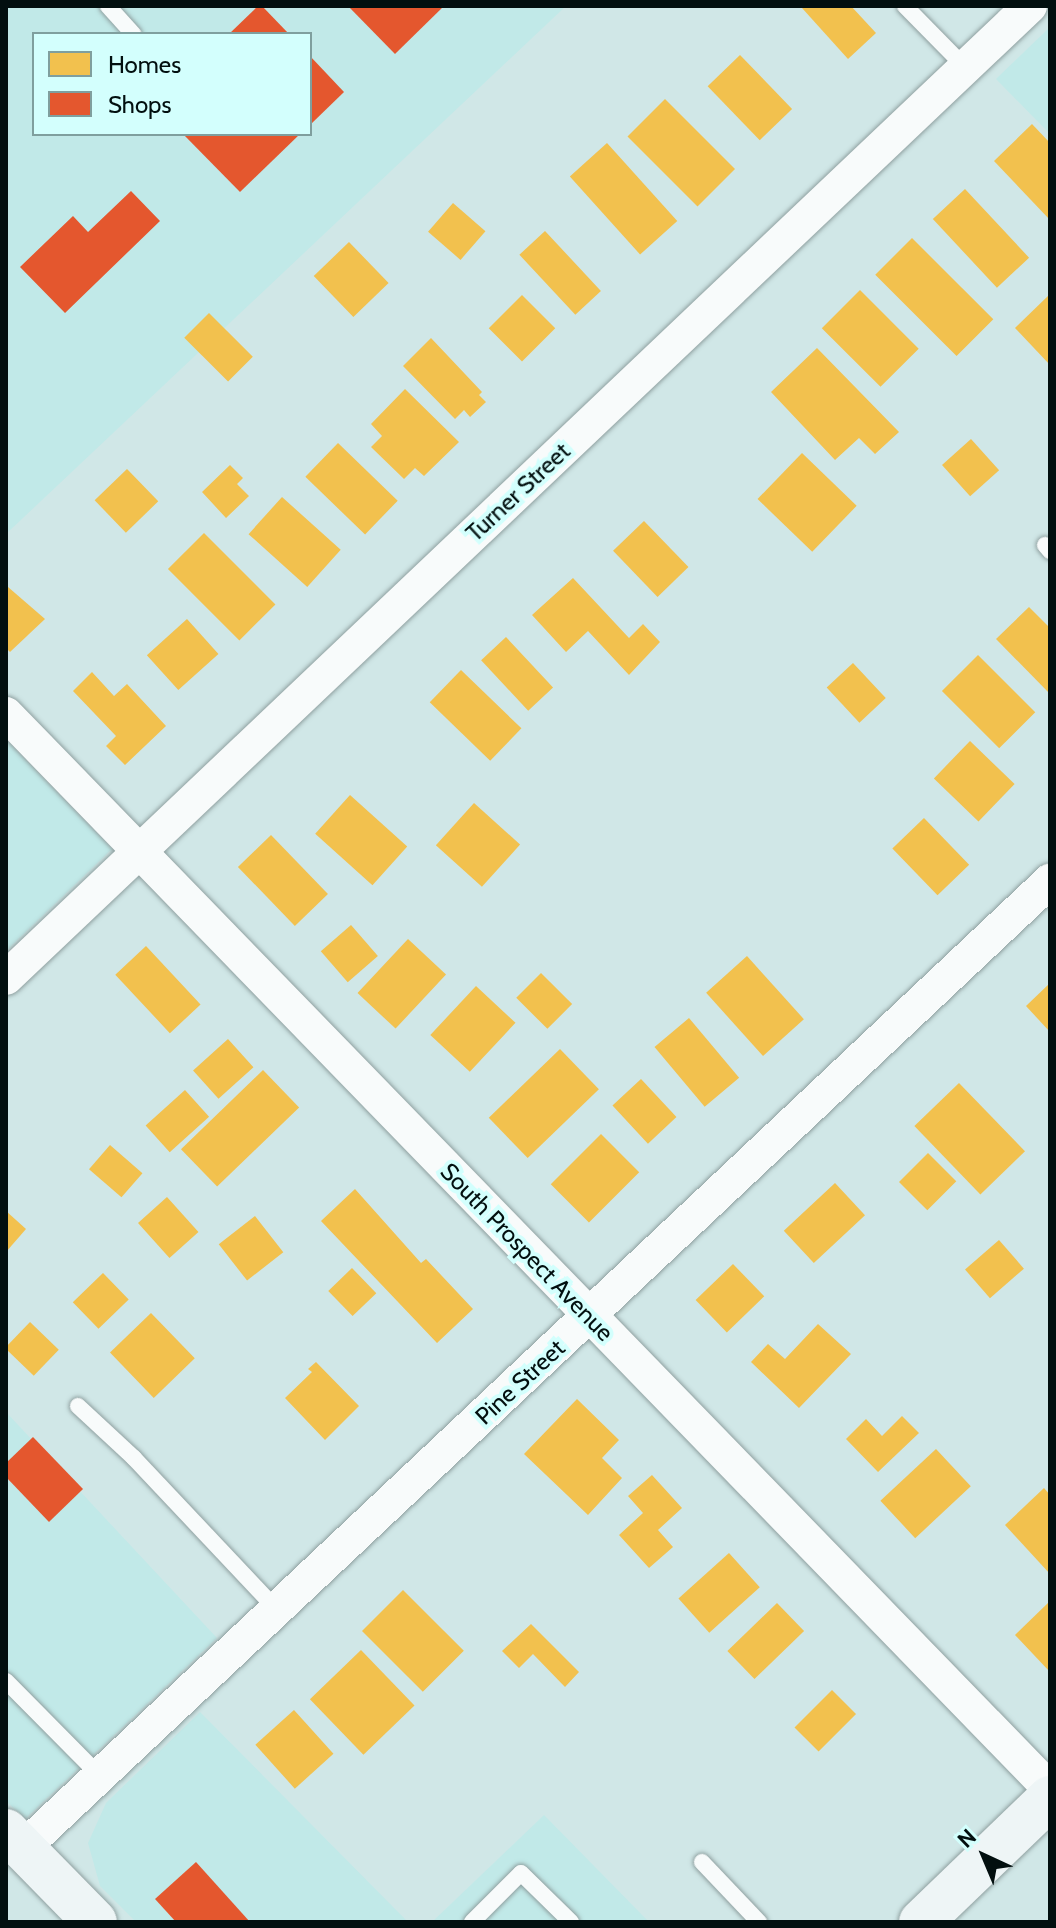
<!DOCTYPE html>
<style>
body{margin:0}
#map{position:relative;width:1056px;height:1928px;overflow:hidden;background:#d0e7e7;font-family:Cabin,sans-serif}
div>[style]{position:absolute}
.built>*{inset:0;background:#c1e9e8}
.homes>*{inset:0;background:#f2c14e;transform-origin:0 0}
.shops>*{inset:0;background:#e4572e}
.roads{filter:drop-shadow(0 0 2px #8fa0a0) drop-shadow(0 0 2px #8fa0a0)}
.lane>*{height:16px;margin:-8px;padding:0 8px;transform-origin:8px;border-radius:8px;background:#f8fbfb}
.street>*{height:34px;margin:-17px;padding:0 17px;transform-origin:17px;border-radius:17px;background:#f8fbfb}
.secondary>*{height:44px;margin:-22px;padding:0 22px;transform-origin:22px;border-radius:22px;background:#eef5f6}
span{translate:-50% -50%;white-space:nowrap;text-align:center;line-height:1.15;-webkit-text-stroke:8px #d3fffd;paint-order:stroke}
.street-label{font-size:24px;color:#020f0f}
.frame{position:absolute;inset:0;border:8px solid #020f0f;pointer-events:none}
.legend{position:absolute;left:32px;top:32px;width:280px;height:104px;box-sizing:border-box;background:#d3fffd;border:2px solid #7f9f9e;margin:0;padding:10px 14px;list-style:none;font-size:24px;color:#020f0f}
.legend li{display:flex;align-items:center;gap:16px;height:40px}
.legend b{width:40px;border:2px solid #7f9f9e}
.north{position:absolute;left:944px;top:1816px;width:80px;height:80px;-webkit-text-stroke:6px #d3fffd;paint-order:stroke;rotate:316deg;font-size:22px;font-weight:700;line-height:32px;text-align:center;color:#020f0f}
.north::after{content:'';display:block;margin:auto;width:28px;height:36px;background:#020f0f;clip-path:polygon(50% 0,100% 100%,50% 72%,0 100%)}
</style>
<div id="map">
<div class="built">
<div style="clip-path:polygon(evenodd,6px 6px,566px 6px,6px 534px,6px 6px,34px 34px,310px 34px,310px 134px,34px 134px,34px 34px)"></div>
<div style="clip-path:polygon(1050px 27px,1050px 134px,996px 79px)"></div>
<div style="clip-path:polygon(6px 740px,112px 849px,6px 951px)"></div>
<div style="clip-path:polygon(6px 1412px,217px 1638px,25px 1819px,6px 1801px)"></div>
<div style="clip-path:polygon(200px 1712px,408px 1922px,136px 1922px,100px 1886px,88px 1843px,106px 1803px)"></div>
<div style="clip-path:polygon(544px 1815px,649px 1922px,432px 1922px)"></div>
</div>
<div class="homes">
<div style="clip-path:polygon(805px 6px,851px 6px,876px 33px,848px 59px,802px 8px)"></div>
<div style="left:740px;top:55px;width:75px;height:45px;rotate:46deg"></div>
<div style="left:665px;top:99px;width:99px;height:53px;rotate:45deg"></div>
<div style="clip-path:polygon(1032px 124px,1050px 143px,1050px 220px,994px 161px)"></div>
<div style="left:607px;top:143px;width:105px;height:50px;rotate:48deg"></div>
<div style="left:965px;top:189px;width:94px;height:44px;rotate:47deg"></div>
<div style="left:453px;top:203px;width:43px;height:38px;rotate:41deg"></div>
<div style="left:545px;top:231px;width:82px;height:35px;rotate:47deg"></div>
<div style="left:912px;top:238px;width:115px;height:52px;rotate:45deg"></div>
<div style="left:349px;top:242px;width:57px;height:49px;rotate:46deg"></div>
<div style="left:860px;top:290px;width:83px;height:54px;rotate:45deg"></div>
<div style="clip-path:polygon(1050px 294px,1050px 365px,1015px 328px)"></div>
<div style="left:522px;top:295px;width:47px;height:47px;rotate:45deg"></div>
<div style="left:209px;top:313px;width:62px;height:35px;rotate:45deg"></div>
<div style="clip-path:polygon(431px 338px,482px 392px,479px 395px,486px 402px,470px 417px,464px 410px,455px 419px,403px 366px)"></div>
<div style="clip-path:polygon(817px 348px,899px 432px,875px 454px,859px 438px,835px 460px,771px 392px)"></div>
<div style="clip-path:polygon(405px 389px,459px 442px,424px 476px,415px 468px,404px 479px,371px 447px,382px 436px,371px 424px)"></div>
<div style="left:971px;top:439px;width:42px;height:39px;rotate:48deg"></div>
<div style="left:338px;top:443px;width:83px;height:47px;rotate:44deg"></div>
<div style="left:802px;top:453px;width:76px;height:64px;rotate:44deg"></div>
<div style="clip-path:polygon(230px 465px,243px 478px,237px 484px,249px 496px,226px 518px,202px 492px)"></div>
<div style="left:127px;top:469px;width:45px;height:45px;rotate:46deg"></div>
<div style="left:282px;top:497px;width:79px;height:50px;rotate:42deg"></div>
<div style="left:644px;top:521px;width:64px;height:43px;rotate:46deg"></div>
<div style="left:204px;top:533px;width:101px;height:51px;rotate:45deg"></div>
<div style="clip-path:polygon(573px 578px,629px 638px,643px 624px,660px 642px,629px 675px,588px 631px,566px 652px,532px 615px)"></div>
<div style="clip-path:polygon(8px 587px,45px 619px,10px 652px,6px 648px)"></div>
<div style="clip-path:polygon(1029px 607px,1050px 628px,1050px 694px,996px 639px)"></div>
<div style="left:187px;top:619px;width:47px;height:54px;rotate:48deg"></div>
<div style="left:506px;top:637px;width:69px;height:34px;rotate:47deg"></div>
<div style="left:978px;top:655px;width:81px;height:51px;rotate:45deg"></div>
<div style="left:853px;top:663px;width:48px;height:36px;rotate:47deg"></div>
<div style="left:461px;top:670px;width:84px;height:45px;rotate:44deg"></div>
<div style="clip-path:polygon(92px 672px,114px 696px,127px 684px,166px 726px,125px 765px,106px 746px,116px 736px,73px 691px)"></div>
<div style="left:970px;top:741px;width:62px;height:52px;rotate:44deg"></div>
<div style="left:350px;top:795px;width:77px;height:52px;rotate:42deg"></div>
<div style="left:474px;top:803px;width:62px;height:57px;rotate:42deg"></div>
<div style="left:924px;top:818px;width:65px;height:44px;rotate:46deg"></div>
<div style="left:271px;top:835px;width:82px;height:46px;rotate:46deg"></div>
<div style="left:351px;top:925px;width:41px;height:40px;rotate:49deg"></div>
<div style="left:408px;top:939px;width:52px;height:74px;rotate:43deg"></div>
<div style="left:146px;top:946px;width:80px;height:42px;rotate:47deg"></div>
<div style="left:747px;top:956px;width:85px;height:55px;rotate:48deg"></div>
<div style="left:541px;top:973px;width:44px;height:35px;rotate:45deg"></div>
<div style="clip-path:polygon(1050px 983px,1050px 1032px,1026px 1006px)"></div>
<div style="left:476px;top:986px;width:54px;height:67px;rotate:43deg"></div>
<div style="left:689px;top:1018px;width:78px;height:45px;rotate:50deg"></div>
<div style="left:228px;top:1039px;width:38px;height:47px;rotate:48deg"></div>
<div style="left:560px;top:1049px;width:56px;height:99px;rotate:46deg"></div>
<div style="left:263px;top:1070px;width:52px;height:114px;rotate:46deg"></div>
<div style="left:641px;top:1079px;width:52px;height:39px;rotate:47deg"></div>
<div style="left:959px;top:1083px;width:95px;height:62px;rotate:46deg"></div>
<div style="left:185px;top:1090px;width:36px;height:53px;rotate:48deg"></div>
<div style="left:601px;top:1134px;width:54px;height:71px;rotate:45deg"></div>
<div style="left:110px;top:1145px;width:43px;height:32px;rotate:41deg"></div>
<div style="left:928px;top:1153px;width:40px;height:41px;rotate:45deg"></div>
<div style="left:835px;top:1183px;width:44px;height:70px;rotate:47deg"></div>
<div style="clip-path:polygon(355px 1189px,421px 1263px,426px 1259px,473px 1309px,437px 1343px,321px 1221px)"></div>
<div style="left:167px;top:1197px;width:47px;height:39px;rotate:48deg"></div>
<div style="clip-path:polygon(6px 1211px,26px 1229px,6px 1252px)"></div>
<div style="left:255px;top:1216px;width:46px;height:46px;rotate:52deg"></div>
<div style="left:999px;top:1240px;width:38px;height:45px;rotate:49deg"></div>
<div style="left:733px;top:1264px;width:45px;height:52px;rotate:46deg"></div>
<div style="left:352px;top:1268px;width:35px;height:33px;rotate:46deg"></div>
<div style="left:103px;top:1273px;width:37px;height:42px;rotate:46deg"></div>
<div style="left:151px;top:1313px;width:63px;height:57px;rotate:46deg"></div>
<div style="left:30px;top:1322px;width:40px;height:36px;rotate:44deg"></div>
<div style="clip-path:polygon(818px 1324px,851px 1354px,799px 1408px,751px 1362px,768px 1344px,785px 1359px)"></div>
<div style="clip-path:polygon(316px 1362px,359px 1406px,325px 1440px,285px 1398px,312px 1372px,308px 1369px)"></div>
<div style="clip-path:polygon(577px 1399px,619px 1440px,602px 1458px,622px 1478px,588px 1515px,524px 1454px)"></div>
<div style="clip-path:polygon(902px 1416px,919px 1433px,878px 1472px,846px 1439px,866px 1419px,882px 1436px)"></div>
<div style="left:936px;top:1449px;width:51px;height:76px;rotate:47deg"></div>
<div style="clip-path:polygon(652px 1475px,682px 1508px,658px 1530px,673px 1547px,649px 1568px,619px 1535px,643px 1513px,628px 1496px)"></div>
<div style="clip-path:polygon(1044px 1488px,1050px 1495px,1050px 1574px,1005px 1525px)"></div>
<div style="left:729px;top:1553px;width:46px;height:68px;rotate:48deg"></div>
<div style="left:403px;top:1590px;width:86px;height:58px;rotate:45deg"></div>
<div style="clip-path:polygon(1050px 1601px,1050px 1672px,1015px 1635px)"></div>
<div style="left:777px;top:1603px;width:39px;height:69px;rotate:46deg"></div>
<div style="clip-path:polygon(531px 1624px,579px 1672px,565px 1687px,533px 1654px,519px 1668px,502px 1651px)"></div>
<div style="left:361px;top:1650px;width:77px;height:71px;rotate:46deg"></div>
<div style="left:832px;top:1690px;width:34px;height:53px;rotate:45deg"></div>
<div style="left:294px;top:1710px;width:59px;height:52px;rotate:48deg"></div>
</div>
<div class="shops">
<div style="clip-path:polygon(258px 6px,262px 6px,289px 34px,229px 34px)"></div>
<div style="clip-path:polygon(348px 6px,444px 6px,395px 54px)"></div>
<div style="clip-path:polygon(310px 56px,344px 92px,310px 125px)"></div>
<div style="clip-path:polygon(183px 134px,300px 134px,240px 192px)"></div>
<div style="clip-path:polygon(131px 191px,160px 221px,65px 313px,20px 267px,73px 216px,88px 232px)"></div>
<div style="clip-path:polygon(33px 1437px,83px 1489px,49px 1522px,6px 1477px,6px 1463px)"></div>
<div style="clip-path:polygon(196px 1862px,250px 1922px,176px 1922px,155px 1899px)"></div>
</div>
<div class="roads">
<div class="lane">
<div style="left:108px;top:6px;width:38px;rotate:48deg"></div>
<div style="left:905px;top:6px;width:87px;rotate:45.5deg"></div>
<div style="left:1045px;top:545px;width:8px;rotate:50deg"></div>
<div style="left:78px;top:1406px;width:76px;rotate:42.9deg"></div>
<div style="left:134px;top:1458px;width:209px;rotate:46.7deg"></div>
<div style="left:6px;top:1681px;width:134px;rotate:45.3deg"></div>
<div style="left:702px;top:1862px;width:83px;rotate:46.5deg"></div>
<div style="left:472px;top:1922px;width:69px;rotate:-45deg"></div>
<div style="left:521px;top:1873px;width:70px;rotate:44.4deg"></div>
</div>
<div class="street">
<div style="left:6px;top:714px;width:1499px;rotate:45.84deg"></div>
<div style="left:6px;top:978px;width:1412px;rotate:-43.51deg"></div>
<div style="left:23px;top:1848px;width:1411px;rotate:-43.28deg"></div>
</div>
<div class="secondary">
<div style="left:6px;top:1831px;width:127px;rotate:45.6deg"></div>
<div style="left:921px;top:1922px;width:179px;rotate:-43.9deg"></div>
</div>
</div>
<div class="street-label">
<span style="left:518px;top:492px;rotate:-43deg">Turner Street</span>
<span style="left:527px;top:1252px;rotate:46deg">South Prospect Avenue</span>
<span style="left:520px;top:1382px;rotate:-43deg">Pine Street</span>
</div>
<div class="frame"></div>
<ul class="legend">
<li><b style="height:22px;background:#f2c14e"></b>Homes</li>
<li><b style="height:22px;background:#e4572e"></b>Shops</li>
</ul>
<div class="north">N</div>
</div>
